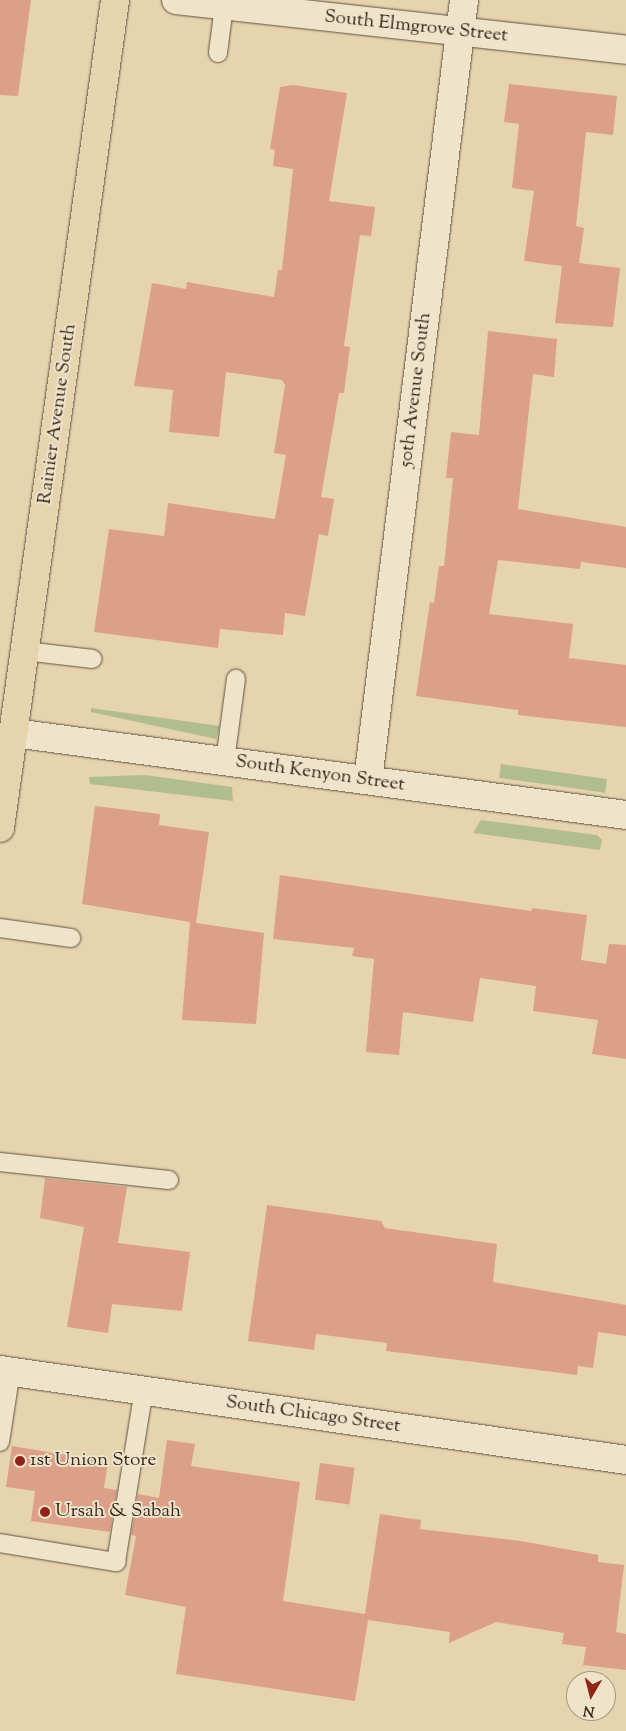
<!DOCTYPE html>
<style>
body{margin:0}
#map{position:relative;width:626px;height:1731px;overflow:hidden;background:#e6d4ae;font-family:"Sorts Mill Goudy",serif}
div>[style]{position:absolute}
.green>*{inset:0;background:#b1bd8e;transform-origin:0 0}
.building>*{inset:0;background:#dca088;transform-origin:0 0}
.roads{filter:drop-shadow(0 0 1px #5f5240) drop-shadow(0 0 1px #5f5240)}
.lane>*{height:18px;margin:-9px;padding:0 9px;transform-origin:9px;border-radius:9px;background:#efe3ca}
.street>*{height:28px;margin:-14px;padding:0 14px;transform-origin:14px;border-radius:14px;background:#efe3ca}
.primary>*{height:28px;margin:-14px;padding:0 14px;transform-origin:14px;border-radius:14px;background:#e6d4ae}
.dots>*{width:14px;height:14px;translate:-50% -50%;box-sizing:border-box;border:2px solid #efe3ca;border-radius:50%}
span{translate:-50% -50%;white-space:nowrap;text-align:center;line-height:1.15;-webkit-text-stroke:4px #efe3ca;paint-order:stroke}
.street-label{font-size:19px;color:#32261b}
.poi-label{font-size:19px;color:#32261b}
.left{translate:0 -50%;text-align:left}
.north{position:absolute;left:566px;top:1671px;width:50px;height:50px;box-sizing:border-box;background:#efe3ca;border:1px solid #a39784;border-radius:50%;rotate:188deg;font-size:14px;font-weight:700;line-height:20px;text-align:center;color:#32261b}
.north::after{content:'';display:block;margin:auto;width:18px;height:22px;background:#8f2418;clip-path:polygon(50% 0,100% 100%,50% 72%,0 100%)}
</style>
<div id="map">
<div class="green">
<div style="clip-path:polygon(91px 708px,220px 726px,216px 739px,91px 712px)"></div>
<div style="left:501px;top:764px;width:107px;height:14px;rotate:8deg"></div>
<div style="clip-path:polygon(145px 775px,232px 787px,233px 801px,90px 784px,89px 777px)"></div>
<div style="clip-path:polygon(481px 820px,597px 835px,602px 840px,600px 850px,473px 833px)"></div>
</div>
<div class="building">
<div style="clip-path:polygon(0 0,31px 0,18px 96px,0 95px)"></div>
<div style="clip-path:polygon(509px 84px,617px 96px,613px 135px,586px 132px,576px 226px,584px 228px,579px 263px,620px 268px,613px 327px,555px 323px,562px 266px,524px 261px,534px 191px,512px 188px,519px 124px,504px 122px)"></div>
<div style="clip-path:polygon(293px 85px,347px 93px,329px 201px,375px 207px,371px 236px,360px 235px,344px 346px,350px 347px,344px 393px,339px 393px,321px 497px,334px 499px,328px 536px,319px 534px,305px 616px,285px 613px,283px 635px,220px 629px,218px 648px,94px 632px,109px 529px,164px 536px,168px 503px,275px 519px,286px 455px,274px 453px,285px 385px,282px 380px,226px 372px,219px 437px,169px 432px,173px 390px,134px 386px,152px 283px,186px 289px,187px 282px,274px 297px,278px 270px,282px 270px,293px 169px,273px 166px,275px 150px,270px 149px,280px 87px)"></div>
<div style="clip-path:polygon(488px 331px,557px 339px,554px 377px,533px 374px,518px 509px,626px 527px,626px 568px,581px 562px,580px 569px,498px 560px,489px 614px,573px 624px,569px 658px,626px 665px,626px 727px,518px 715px,518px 710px,416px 696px,430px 602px,434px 603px,439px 566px,444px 566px,453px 478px,446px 478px,451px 432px,479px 435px)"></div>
<div style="clip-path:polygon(95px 806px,160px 814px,159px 825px,209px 832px,196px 923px,264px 933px,256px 1024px,182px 1020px,190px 922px,82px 904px)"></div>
<div style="clip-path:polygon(280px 875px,531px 911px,532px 908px,587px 915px,581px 960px,606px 964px,609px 944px,626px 945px,626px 1059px,592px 1054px,598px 1020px,533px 1011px,536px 986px,480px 978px,473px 1022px,403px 1012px,399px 1055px,366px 1052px,374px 959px,352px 956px,354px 948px,273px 939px)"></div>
<div style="clip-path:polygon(45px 1178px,127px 1187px,118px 1243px,190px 1252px,182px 1311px,112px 1304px,108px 1333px,67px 1327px,84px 1227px,40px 1218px)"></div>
<div style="clip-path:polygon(267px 1205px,381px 1221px,385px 1228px,497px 1244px,493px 1282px,626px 1305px,626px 1336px,598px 1332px,593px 1368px,578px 1366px,577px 1375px,386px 1351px,387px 1343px,316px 1334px,314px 1350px,248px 1341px)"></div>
<div style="clip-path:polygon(167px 1440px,195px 1444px,191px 1466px,300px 1482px,283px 1601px,365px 1614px,380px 1514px,421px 1520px,420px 1529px,521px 1541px,598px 1555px,598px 1562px,624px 1565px,616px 1632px,626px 1634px,626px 1670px,583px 1665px,586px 1647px,562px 1644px,564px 1633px,496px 1622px,449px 1643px,450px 1632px,368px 1620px,355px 1701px,176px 1674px,186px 1607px,125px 1595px,136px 1536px,131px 1535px,138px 1494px,159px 1498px)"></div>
<div style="clip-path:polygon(12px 1446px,108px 1462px,104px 1488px,117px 1490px,110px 1532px,31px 1521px,35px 1491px,6px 1487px)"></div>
<div style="left:320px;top:1463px;width:35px;height:37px;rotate:8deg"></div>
</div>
<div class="roads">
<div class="lane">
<div style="left:218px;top:53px;width:47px;rotate:-82.7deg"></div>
<div style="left:25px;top:651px;width:68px;rotate:6.7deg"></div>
<div style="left:225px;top:761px;width:83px;rotate:-82.4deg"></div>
<div style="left:0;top:928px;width:72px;rotate:8deg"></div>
<div style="left:0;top:1162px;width:170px;rotate:6.1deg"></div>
<div style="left:0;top:1442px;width:72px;rotate:-81.2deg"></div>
<div style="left:0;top:1543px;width:118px;rotate:9.3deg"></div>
<div style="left:116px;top:1562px;width:174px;rotate:-80.8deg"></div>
</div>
<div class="street">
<div style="left:176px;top:0;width:453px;rotate:6.3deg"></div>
<div style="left:14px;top:733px;width:617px;rotate:7.63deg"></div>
<div style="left:368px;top:780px;width:786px;rotate:-82.98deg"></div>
<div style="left:0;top:1370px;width:632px;rotate:8.18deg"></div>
</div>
<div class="primary">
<div style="left:0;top:828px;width:836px;rotate:-82.09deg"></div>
</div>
</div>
<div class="dots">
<div style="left:20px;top:1461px;background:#8f2418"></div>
<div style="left:45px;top:1512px;background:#8f2418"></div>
</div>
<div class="street-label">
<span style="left:416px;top:27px;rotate:6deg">South Elmgrove Street</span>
<span style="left:416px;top:390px;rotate:-83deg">50th Avenue South</span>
<span style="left:58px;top:414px;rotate:-82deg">Rainier Avenue South</span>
<span style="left:320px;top:774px;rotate:8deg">South Kenyon Street</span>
<span style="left:313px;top:1415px;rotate:8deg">South Chicago Street</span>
</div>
<div class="poi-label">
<span class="left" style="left:30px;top:1461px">1st Union Store</span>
<span class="left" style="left:55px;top:1512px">Ursah &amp; Sabah</span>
</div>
<div class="north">N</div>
</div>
